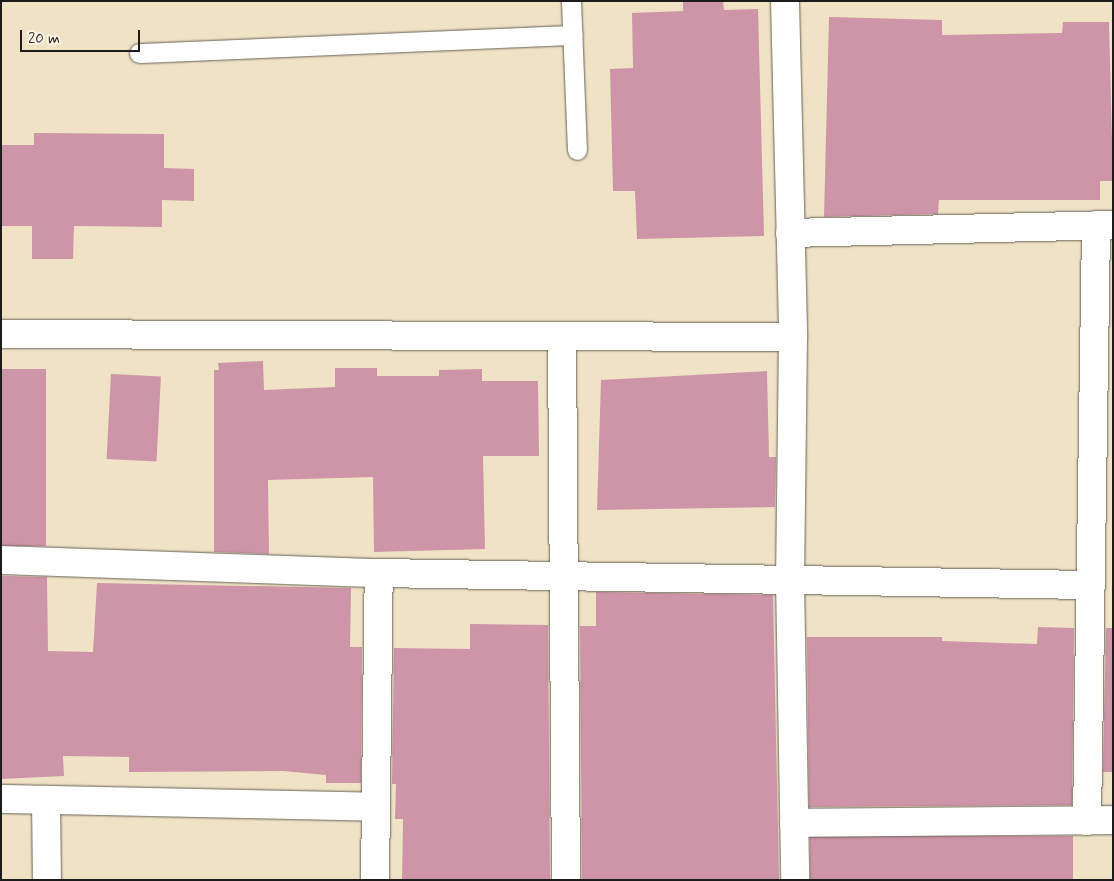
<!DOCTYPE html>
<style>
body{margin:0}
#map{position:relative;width:1114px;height:881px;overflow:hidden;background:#f0e3c5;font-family:Mynerve,sans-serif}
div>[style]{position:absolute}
.building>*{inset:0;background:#ce94a8;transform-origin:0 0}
.roads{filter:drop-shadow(0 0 1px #666257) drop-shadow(0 0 1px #666257)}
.service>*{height:19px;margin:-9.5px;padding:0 9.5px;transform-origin:9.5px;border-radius:9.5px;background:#fff}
.minor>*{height:28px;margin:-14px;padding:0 14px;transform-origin:14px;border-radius:14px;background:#fff}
span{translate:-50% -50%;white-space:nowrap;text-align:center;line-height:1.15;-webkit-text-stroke:4px #fcf5e5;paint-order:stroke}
.frame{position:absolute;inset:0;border:2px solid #1c1c1c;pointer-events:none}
.scale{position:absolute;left:20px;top:30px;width:120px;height:22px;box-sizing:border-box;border:2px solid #1c1c1c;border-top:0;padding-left:6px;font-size:15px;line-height:18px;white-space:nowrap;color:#1c1c1c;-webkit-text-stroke:4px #fcf5e5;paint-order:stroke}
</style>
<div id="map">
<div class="building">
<div style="clip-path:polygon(683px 1px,723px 1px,724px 10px,758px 9px,764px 236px,637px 239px,635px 191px,613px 191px,610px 69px,633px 68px,632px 13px,683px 11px)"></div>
<div style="clip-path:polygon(829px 17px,942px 20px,942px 35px,1062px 33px,1063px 22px,1109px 22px,1113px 181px,1100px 181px,1100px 200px,939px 200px,938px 214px,824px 217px)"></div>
<div style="clip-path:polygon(34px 133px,164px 134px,164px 168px,194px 169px,194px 201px,162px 200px,162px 227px,74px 226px,73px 259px,32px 259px,32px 226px,1px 226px,1px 145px,34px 145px)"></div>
<div style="clip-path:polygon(263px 361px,264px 390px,335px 387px,335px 368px,377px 368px,377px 376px,439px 376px,439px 370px,482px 369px,482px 381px,538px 381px,539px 456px,483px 456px,485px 549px,374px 552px,373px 477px,268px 480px,269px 554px,214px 552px,214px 370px,219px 370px,218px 363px)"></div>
<div style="left:46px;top:369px;width:177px;height:45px;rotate:90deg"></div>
<div style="clip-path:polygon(767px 371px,769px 457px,776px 457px,775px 507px,597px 510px,601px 380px)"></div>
<div style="left:111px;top:374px;width:50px;height:85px;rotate:3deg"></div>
<div style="clip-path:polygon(1px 576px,47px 577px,48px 651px,93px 652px,97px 583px,351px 588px,350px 647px,362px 647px,361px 783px,326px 783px,326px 775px,283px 771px,129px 772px,129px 757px,63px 756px,64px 776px,1px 779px)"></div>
<div style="clip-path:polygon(596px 592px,773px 595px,779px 880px,582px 880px,580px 626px,596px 626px)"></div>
<div style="clip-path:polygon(470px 624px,548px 625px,550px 880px,402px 880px,403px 819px,395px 819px,396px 784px,392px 784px,394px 648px,470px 649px)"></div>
<div style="clip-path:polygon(1038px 627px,1074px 628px,1072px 805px,809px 807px,807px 637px,942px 637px,942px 641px,1037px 644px)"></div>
<div style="clip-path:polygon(1106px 628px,1113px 628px,1113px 772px,1103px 772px)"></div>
<div style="left:1073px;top:836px;width:44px;height:263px;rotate:90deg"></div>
</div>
<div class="roads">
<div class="service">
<div style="left:571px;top:1px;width:149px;rotate:87.7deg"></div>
<div style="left:139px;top:53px;width:434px;rotate:-2.4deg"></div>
</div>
<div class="minor">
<div style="left:785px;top:1px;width:336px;rotate:88.6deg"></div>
<div style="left:793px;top:337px;width:243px;rotate:90.7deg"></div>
<div style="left:790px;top:580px;width:300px;rotate:89deg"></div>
<div style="left:790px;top:233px;width:323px;rotate:-1.4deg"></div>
<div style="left:1px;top:334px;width:792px;rotate:0.22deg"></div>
<div style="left:562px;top:338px;width:542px;rotate:89.58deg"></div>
<div style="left:1px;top:560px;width:378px;rotate:2deg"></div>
<div style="left:379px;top:573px;width:712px;rotate:0.97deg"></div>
<div style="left:1px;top:799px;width:373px;rotate:1.2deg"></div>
<div style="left:46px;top:801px;width:79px;rotate:89.3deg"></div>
<div style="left:1087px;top:821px;width:596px;rotate:-89.13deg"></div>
<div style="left:794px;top:823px;width:319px;rotate:-0.5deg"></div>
<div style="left:375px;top:880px;width:307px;rotate:-89.3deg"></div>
</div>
</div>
<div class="frame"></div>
<div class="scale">20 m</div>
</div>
